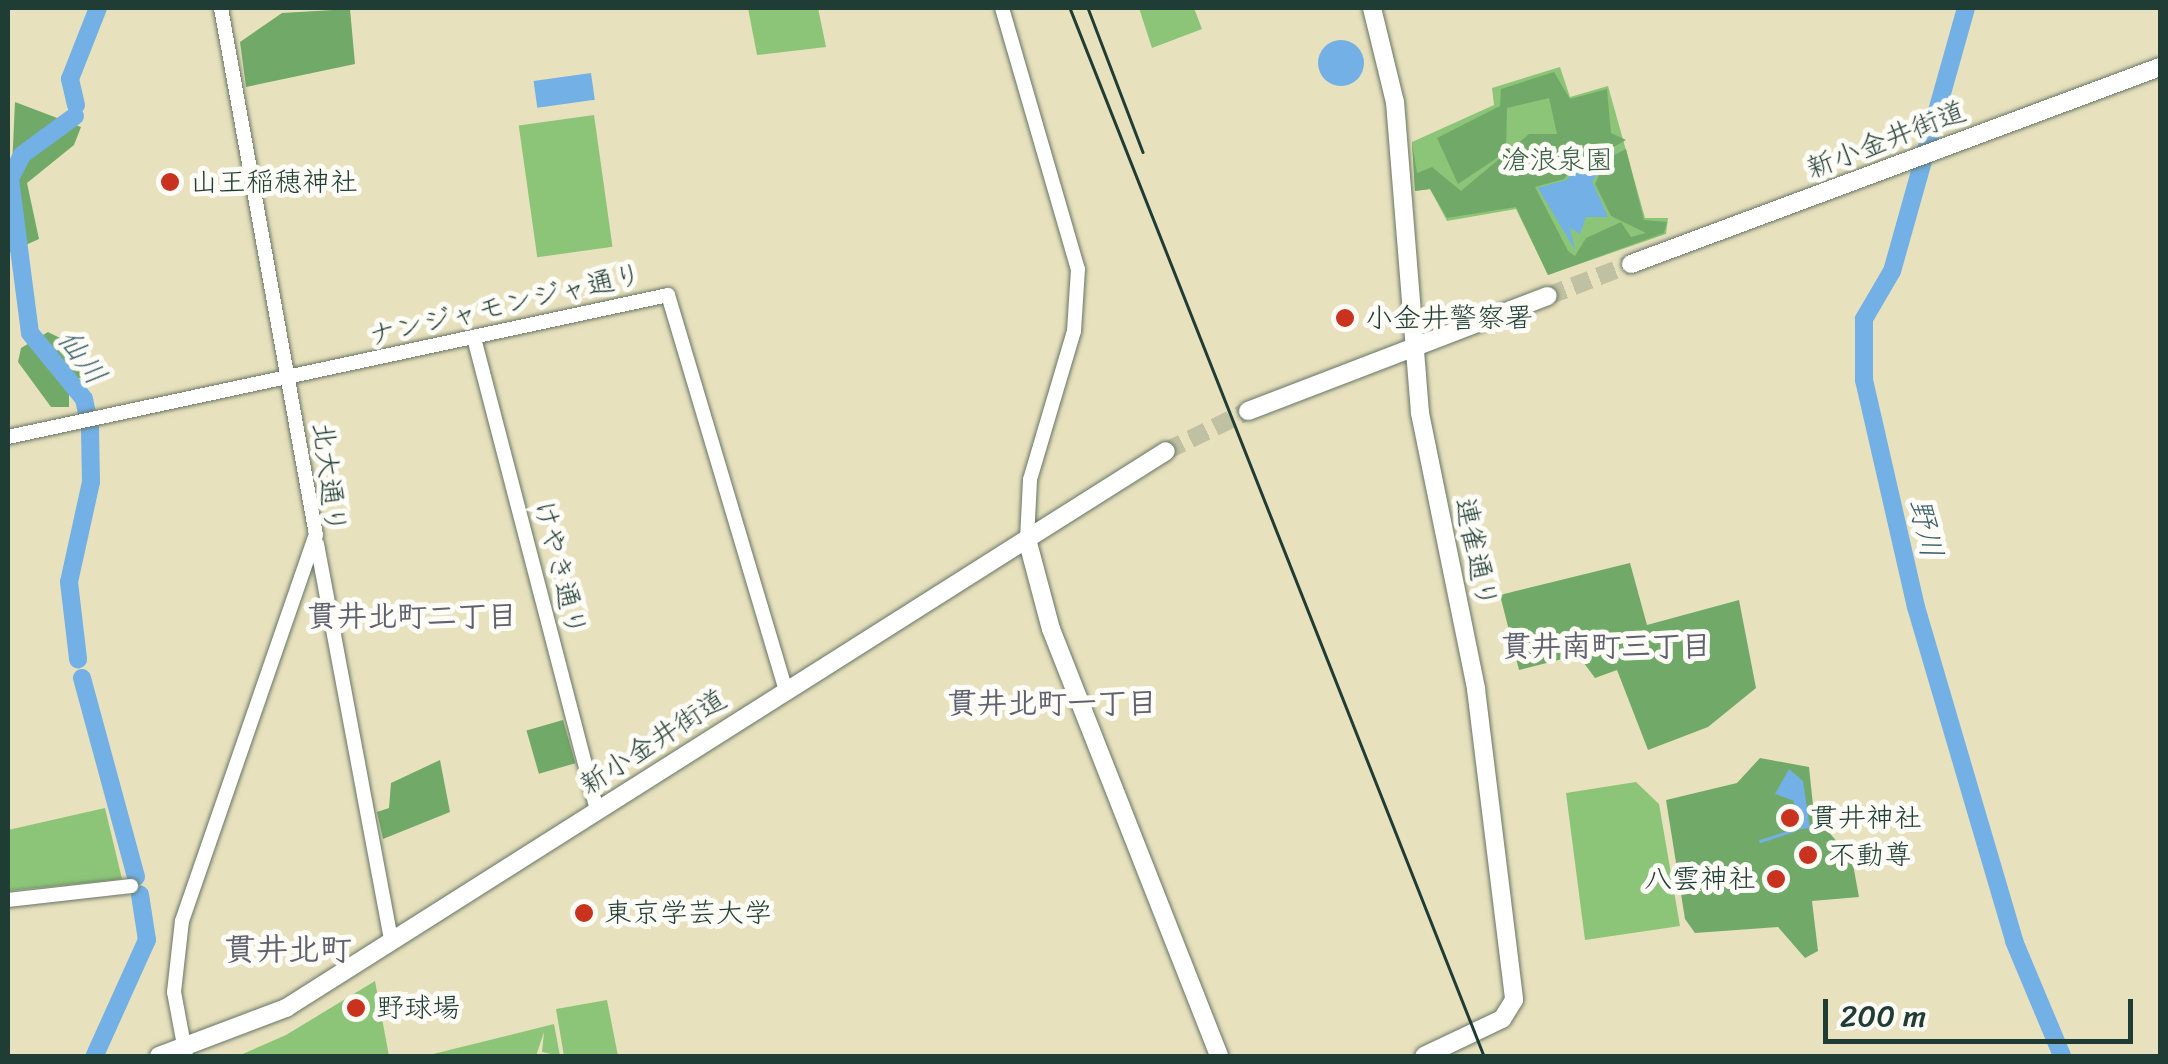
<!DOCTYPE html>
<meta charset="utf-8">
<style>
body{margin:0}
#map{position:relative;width:2168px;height:1064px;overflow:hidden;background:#e8e1be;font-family:Sriracha,"Klee One",sans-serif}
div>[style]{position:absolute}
.green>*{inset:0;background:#8cc578;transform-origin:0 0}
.forest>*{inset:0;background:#71aa68;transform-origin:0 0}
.water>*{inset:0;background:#72b0e5;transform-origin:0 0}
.round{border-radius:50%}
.stream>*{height:2.5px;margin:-1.25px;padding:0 1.25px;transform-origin:1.25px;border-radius:1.25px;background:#72b0e5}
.river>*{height:18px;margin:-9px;padding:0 9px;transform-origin:9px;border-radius:9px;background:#72b0e5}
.major-tunnel>*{height:18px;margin-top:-9px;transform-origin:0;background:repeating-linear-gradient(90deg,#c0c0a2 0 18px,transparent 0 27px)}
.roads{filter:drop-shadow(0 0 2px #657664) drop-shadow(0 0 2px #657664)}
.minor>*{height:14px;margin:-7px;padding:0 7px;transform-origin:7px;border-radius:7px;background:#fff}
.major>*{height:18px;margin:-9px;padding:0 9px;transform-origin:9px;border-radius:9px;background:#fff}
.rail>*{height:2.5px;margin:-1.25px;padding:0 1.25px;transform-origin:1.25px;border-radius:1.25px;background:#1f3d34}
.dots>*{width:28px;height:28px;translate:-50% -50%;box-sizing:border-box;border:5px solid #fdfcf7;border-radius:50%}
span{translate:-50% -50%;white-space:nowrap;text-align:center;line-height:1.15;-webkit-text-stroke:10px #fdfcf7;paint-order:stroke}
.street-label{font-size:28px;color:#1f3d34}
.park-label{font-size:28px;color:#3a5f45}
.poi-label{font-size:28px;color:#1f3d34}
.left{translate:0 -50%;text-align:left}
.right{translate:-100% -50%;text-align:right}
.water-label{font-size:30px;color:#386069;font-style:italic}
.neighbourhood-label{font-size:30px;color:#5f616f;font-weight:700}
.quarter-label{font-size:32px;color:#5f616f;font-weight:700}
.frame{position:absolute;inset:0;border:10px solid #1f3d34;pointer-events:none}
.scale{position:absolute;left:1823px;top:999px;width:310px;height:45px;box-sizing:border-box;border:5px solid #1f3d34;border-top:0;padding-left:12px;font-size:30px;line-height:35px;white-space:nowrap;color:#1f3d34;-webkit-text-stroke:8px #fdfcf7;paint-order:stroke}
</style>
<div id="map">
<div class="green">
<div style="clip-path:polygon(748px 8px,818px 8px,826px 47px,757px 55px)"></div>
<div style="clip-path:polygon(1139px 8px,1194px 8px,1202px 29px,1152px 48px)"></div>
<div style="clip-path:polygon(1560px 67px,1570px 97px,1608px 86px,1645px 218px,1668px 218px,1666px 234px,1548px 275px,1516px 209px,1447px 221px,1430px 189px,1415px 191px,1412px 142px,1494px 105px,1492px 88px)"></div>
<div style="left:594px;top:115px;width:133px;height:76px;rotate:82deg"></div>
<div style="clip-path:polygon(1636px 782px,1659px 804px,1680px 926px,1585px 940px,1566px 793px)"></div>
<div style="clip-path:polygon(105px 808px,122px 879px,8px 891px,8px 830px)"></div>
<div style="clip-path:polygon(375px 981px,389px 1056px,238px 1056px,286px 1035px)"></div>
<div style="clip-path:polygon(607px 1000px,618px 1056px,564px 1056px,556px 1009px)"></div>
<div style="clip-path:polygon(554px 1024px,560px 1056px,542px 1052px,544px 1032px,536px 1056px,425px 1056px)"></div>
</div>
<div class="forest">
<div style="clip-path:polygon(350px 9px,355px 64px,246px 87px,240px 42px,282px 13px)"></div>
<div style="clip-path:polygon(1554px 72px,1570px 99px,1607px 89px,1611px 133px,1626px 140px,1600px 155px,1599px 168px,1580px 160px,1564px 179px,1535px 187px,1568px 251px,1575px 256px,1586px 238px,1621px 222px,1631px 237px,1646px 233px,1611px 216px,1595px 184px,1606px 159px,1626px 149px,1644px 220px,1667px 222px,1664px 233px,1548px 275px,1516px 207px,1447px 218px,1430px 189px,1415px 191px,1412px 142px,1417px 173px,1432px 167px,1461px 191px,1529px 134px,1557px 134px,1549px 98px,1507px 108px,1506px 152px,1458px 184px,1437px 138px,1500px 106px,1501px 89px)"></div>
<div style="clip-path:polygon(15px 102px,81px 127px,74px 145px,27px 183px,39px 239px,8px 253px)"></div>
<div style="clip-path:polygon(48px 332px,78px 347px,86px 374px,69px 385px,69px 407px,51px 407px,18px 362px,21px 348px)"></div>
<div style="clip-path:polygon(1630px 563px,1647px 625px,1739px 600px,1756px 688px,1708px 727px,1648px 750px,1617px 670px,1595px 678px,1578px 655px,1519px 670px,1500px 595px)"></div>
<div style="left:563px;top:720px;width:45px;height:38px;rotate:74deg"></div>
<div style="clip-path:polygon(1760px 758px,1809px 767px,1814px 815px,1852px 859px,1859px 897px,1812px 901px,1818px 951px,1805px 958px,1778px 927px,1695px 933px,1685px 919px,1666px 800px,1737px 783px)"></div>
<div style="clip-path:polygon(440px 760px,450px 812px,383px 839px,377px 812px,389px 808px,391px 783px)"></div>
</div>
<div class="water">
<div class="round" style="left:1318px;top:40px;width:46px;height:46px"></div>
<div style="left:591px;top:73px;width:27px;height:58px;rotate:82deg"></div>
<div style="clip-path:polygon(1623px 143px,1592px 181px,1608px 217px,1586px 217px,1580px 234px,1570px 228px,1575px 250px,1538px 188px,1566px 180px,1584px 162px,1592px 160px,1585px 171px,1595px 174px)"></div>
<div style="clip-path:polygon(1789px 769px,1803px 781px,1810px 828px,1794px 830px,1794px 801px,1775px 794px)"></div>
</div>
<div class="stream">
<div style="left:1760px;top:841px;width:36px;rotate:-18deg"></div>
</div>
<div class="river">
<div style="left:1966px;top:8px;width:273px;rotate:105.7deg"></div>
<div style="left:1892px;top:271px;width:56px;rotate:120.3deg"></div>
<div style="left:1864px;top:319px;width:61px;rotate:90deg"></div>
<div style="left:1864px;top:380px;width:233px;rotate:77.1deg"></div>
<div style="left:1916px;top:607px;width:348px;rotate:73.6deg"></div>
<div style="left:2014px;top:941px;width:125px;rotate:67.3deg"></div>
<div style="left:76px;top:105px;width:27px;rotate:-103deg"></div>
<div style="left:70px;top:79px;width:76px;rotate:-68.5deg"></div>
<div style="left:75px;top:116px;width:66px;rotate:143.7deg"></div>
<div style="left:22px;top:155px;width:27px;rotate:117deg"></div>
<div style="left:10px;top:179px;width:155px;rotate:82.6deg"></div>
<div style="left:30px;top:333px;width:85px;rotate:50.7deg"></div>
<div style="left:84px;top:399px;width:29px;rotate:78deg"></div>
<div style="left:90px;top:427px;width:55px;rotate:89deg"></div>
<div style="left:91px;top:482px;width:102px;rotate:102.4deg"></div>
<div style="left:69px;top:582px;width:78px;rotate:83.3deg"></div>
<div style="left:82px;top:678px;width:206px;rotate:74.8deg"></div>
<div style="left:95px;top:1055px;width:126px;rotate:-65.7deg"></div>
<div style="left:147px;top:940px;width:46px;rotate:-98.8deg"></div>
</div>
<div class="major-tunnel">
<div style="left:1548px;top:296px;width:89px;rotate:-21.1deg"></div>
<div style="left:1166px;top:451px;width:91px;rotate:-26deg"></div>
</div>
<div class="roads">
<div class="minor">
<div style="left:1002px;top:8px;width:272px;rotate:73.8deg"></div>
<div style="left:1078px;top:269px;width:62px;rotate:93.7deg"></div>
<div style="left:1074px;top:331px;width:155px;rotate:106.5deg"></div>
<div style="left:1030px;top:480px;width:59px;rotate:92.9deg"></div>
<div style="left:474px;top:338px;width:488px;rotate:75.4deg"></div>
<div style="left:8px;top:437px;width:675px;rotate:-12.14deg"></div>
<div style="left:668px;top:295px;width:412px;rotate:73.4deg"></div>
<div style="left:317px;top:544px;width:404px;rotate:79.4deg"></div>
<div style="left:8px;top:900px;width:124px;rotate:-6.5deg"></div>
<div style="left:186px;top:1056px;width:65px;rotate:-100.6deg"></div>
<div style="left:174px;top:992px;width:71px;rotate:-83.6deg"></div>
<div style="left:182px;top:921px;width:409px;rotate:-70.9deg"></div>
<div style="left:316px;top:535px;width:535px;rotate:-100.22deg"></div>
</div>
<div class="major">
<div style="left:1372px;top:8px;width:97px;rotate:76.3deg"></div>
<div style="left:1395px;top:102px;width:312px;rotate:85.4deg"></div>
<div style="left:1420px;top:413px;width:282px;rotate:78.5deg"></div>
<div style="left:1476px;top:689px;width:313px;rotate:83deg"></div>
<div style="left:1514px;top:1000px;width:22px;rotate:122deg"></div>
<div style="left:1502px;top:1019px;width:86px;rotate:154.6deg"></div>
<div style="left:1631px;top:264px;width:564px;rotate:-20.43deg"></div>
<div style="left:1248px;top:411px;width:321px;rotate:-21deg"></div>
<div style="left:1027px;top:539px;width:93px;rotate:75.1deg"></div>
<div style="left:1051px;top:629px;width:459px;rotate:68.5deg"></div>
<div style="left:159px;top:1056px;width:136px;rotate:-20.7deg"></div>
<div style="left:286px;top:1008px;width:1041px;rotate:-32.33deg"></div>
</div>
</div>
<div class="rail">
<div style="left:1070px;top:8px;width:1127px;rotate:68.44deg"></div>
<div style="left:1088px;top:8px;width:154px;rotate:69.1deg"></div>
</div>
<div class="dots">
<div style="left:170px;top:182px;background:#c8321e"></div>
<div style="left:1345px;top:318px;background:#c8321e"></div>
<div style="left:1790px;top:818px;background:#c8321e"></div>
<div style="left:1808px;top:855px;background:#c8321e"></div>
<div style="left:1776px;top:879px;background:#c8321e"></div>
<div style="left:584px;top:913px;background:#c8321e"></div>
<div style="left:356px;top:1008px;background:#c8321e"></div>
</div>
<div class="street-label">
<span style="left:1886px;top:140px;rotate:-21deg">新小金井街道</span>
<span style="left:505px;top:305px;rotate:-13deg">ナンジャモンジャ通り</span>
<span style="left:329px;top:478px;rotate:83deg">北大通り</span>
<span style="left:1476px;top:553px;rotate:78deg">連雀通り</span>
<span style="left:560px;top:568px;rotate:76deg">けやき通り</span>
<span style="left:653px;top:742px;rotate:-33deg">新小金井街道</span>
</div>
<div class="park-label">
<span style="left:1557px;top:160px">滄浪泉園</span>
</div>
<div class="poi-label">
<span class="left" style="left:190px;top:182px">山王稲穂神社</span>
<span class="left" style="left:1365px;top:318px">小金井警察署</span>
<span class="left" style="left:1810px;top:818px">貫井神社</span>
<span class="left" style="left:1828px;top:855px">不動尊</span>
<span class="right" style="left:1756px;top:879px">八雲神社</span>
<span class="left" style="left:604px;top:913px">東京学芸大学</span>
<span class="left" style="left:376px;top:1008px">野球場</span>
</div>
<div class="water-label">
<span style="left:82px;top:357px;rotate:54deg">仙川</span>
<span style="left:1926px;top:528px;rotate:77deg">野川</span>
</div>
<div class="neighbourhood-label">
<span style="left:412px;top:616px">貫井北町二丁目</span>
<span style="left:1606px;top:646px">貫井南町三丁目</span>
<span style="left:1052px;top:703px">貫井北町一丁目</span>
</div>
<div class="quarter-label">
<span style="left:288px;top:950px">貫井北町</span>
</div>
<div class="frame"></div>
<div class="scale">200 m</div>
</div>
